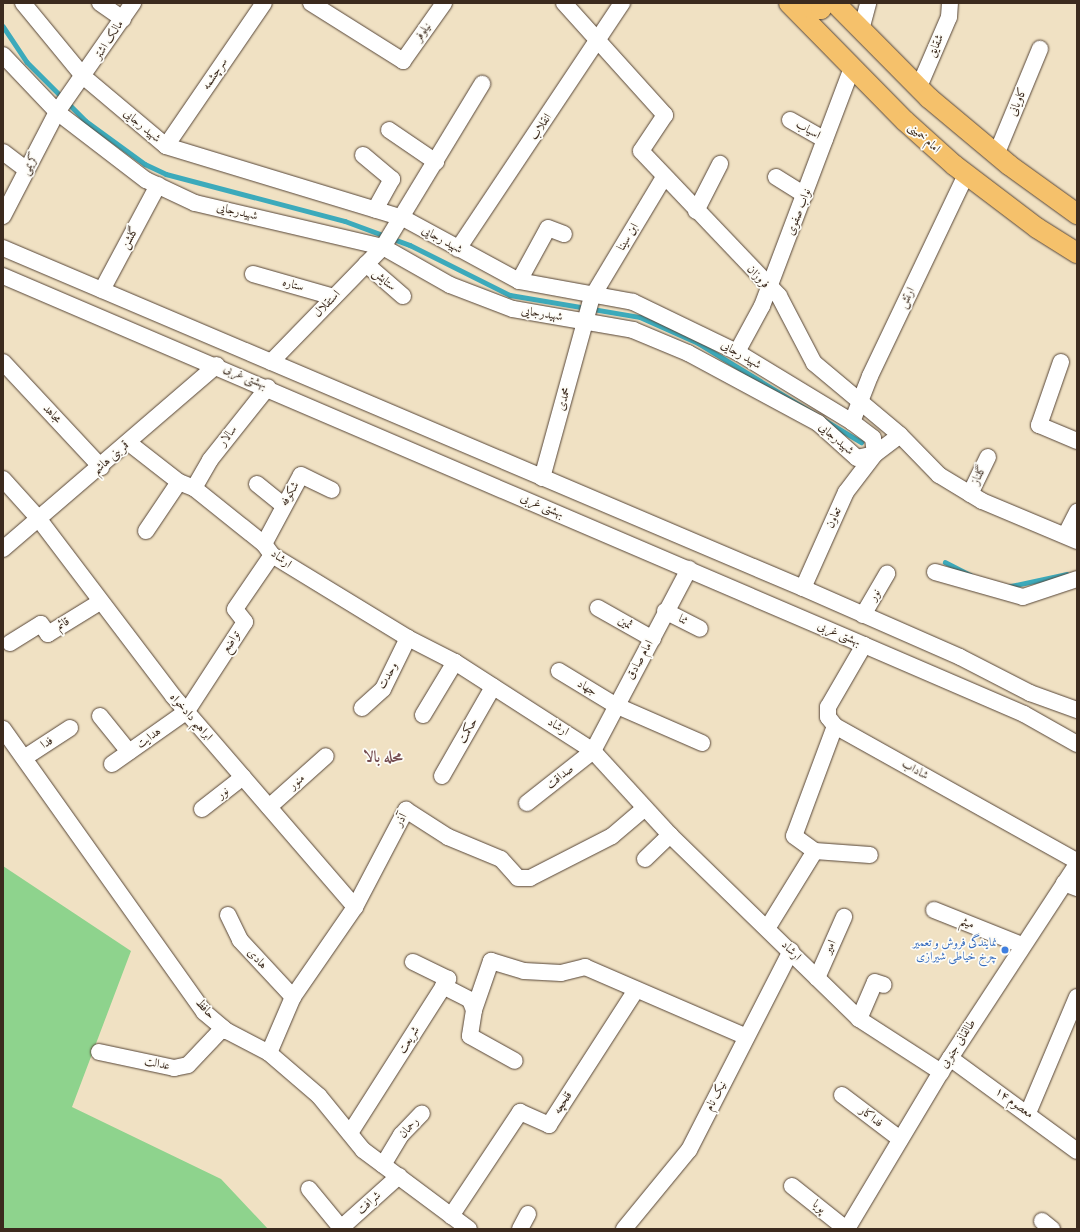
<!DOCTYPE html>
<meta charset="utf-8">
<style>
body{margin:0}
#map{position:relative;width:1080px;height:1232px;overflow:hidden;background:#f0e1c3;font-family:"IM FELL Great Primer",Amiri,serif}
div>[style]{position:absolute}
.green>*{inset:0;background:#8ed38d}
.stream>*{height:4.5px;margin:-2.25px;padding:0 2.25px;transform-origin:2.25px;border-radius:2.25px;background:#3caabb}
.roads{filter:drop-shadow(0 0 1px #564537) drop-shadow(0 0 1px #564537)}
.minor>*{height:16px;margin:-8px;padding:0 8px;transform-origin:8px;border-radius:8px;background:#fff}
.major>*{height:20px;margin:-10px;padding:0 10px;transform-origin:10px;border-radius:10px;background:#f5c16b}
.dots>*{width:11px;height:11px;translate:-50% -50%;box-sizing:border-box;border:2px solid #fdfcf7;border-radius:50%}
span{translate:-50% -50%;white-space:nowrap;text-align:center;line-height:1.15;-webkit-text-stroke:3.5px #fdfcf7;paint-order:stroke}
.street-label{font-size:12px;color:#3b2a1e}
.shop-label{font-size:12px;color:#366cbe}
.right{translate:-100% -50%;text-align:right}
.district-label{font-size:16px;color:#744c50;font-weight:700}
.frame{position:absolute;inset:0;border:4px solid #3b2a1e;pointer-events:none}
</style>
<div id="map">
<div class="green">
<div style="clip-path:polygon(3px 866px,131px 951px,72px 1107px,221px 1179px,268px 1229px,3px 1229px)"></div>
</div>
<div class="stream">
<div style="left:3px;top:26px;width:43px;rotate:56.3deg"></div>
<div style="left:27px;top:62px;width:83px;rotate:45deg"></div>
<div style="left:86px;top:121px;width:73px;rotate:36.1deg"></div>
<div style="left:145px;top:164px;width:23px;rotate:25deg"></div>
<div style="left:166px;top:174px;width:185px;rotate:14.7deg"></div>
<div style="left:345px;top:221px;width:69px;rotate:20.3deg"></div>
<div style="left:410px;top:245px;width:112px;rotate:26.6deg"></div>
<div style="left:510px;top:295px;width:132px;rotate:9.6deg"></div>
<div style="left:640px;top:317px;width:64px;rotate:24.1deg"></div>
<div style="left:698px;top:343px;width:191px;rotate:31.3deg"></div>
<div style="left:945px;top:562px;width:29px;rotate:27deg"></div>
<div style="left:1006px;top:587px;width:62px;rotate:-12deg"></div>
</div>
<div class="roads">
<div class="minor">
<div style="left:23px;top:3px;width:96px;rotate:50.5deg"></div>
<div style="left:84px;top:77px;width:107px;rotate:40.1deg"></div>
<div style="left:166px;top:146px;width:248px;rotate:16.9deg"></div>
<div style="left:403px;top:218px;width:132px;rotate:28.5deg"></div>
<div style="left:519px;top:281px;width:116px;rotate:10.4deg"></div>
<div style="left:633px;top:302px;width:115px;rotate:25.7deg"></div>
<div style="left:737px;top:352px;width:135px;rotate:31.3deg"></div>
<div style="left:852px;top:422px;width:26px;rotate:37deg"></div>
<div style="left:873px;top:438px;width:16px;rotate:83deg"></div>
<div style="left:100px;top:3px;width:28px;rotate:35deg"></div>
<div style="left:311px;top:3px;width:109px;rotate:32.2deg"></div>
<div style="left:403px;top:61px;width:71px;rotate:-54.7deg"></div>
<div style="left:564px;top:3px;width:151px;rotate:48deg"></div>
<div style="left:665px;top:115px;width:43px;rotate:123.7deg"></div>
<div style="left:641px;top:151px;width:200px;rotate:46.4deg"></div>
<div style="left:779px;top:296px;width:76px;rotate:62.4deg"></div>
<div style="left:814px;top:363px;width:112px;rotate:39.9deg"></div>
<div style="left:861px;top:30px;width:28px;rotate:-75deg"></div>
<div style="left:3px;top:55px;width:79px;rotate:46.5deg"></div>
<div style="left:57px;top:112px;width:112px;rotate:37.4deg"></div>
<div style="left:146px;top:180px;width:54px;rotate:25.1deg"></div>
<div style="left:195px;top:203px;width:193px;rotate:13.2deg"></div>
<div style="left:383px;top:247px;width:77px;rotate:29.6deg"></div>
<div style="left:450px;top:285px;width:67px;rotate:20.9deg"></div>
<div style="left:513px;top:309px;width:122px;rotate:9.9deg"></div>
<div style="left:633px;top:330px;width:60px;rotate:22.7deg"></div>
<div style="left:688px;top:353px;width:148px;rotate:28.3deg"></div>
<div style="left:818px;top:423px;width:52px;rotate:41.9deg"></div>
<div style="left:857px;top:458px;width:18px;rotate:-13deg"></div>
<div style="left:875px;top:454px;width:31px;rotate:-37deg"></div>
<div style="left:900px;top:435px;width:56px;rotate:45.7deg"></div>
<div style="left:939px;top:475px;width:50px;rotate:31.2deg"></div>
<div style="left:982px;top:501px;width:103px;rotate:22.8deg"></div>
<div style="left:918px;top:89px;width:78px;rotate:-66.7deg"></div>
<div style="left:949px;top:17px;width:14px;rotate:-86deg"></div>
<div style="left:790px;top:120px;width:40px;rotate:29.7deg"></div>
<div style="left:389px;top:130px;width:57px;rotate:34.2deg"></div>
<div style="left:166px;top:146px;width:173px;rotate:-55.6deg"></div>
<div style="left:3px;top:152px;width:30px;rotate:37deg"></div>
<div style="left:363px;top:155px;width:38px;rotate:40deg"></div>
<div style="left:392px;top:179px;width:35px;rotate:119deg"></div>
<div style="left:996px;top:155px;width:115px;rotate:-67.5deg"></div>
<div style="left:776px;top:177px;width:34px;rotate:32deg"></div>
<div style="left:696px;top:211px;width:53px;rotate:-62.9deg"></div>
<div style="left:3px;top:216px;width:117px;rotate:-62.6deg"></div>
<div style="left:57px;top:112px;width:133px;rotate:-55.1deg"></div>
<div style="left:3px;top:248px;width:869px;rotate:23.03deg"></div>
<div style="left:803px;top:588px;width:171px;rotate:23.7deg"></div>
<div style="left:960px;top:657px;width:79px;rotate:27.2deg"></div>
<div style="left:1030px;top:693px;width:50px;rotate:19.9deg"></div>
<div style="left:458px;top:249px;width:296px;rotate:-56.3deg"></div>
<div style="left:366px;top:264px;width:49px;rotate:40.9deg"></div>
<div style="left:253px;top:274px;width:84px;rotate:15.9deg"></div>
<div style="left:3px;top:276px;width:937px;rotate:23.2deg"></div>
<div style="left:864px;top:645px;width:174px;rotate:23.3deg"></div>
<div style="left:1024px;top:714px;width:61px;rotate:29.5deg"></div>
<div style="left:519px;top:281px;width:60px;rotate:-61.3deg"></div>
<div style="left:548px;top:228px;width:17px;rotate:21deg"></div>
<div style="left:102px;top:290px;width:119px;rotate:-61.9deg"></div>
<div style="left:737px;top:352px;width:52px;rotate:-61.5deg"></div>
<div style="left:762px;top:306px;width:254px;rotate:-69.3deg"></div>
<div style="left:3px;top:362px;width:144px;rotate:47deg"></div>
<div style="left:271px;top:362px;width:161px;rotate:-45.8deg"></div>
<div style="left:383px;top:247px;width:191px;rotate:-58.7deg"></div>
<div style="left:1061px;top:362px;width:67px;rotate:109.2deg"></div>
<div style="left:1039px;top:425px;width:41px;rotate:22.8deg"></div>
<div style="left:852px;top:422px;width:49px;rotate:-68.6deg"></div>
<div style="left:870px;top:376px;width:223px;rotate:-64.5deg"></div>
<div style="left:129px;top:443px;width:63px;rotate:38deg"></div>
<div style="left:179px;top:482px;width:16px;rotate:22deg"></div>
<div style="left:194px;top:488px;width:90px;rotate:38.7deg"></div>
<div style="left:264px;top:544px;width:14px;rotate:54deg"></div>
<div style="left:272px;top:555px;width:159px;rotate:31.4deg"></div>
<div style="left:408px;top:638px;width:53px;rotate:27.1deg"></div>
<div style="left:455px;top:662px;width:164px;rotate:32.8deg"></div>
<div style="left:593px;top:751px;width:114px;rotate:47.5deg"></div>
<div style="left:670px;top:835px;width:264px;rotate:44.2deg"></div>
<div style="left:859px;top:1019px;width:98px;rotate:32.9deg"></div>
<div style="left:542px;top:478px;width:188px;rotate:-74.6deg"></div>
<div style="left:592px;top:297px;width:140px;rotate:-59deg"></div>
<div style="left:3px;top:479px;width:52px;rotate:48.1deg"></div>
<div style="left:38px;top:518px;width:223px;rotate:52.8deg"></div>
<div style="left:173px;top:696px;width:279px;rotate:49.2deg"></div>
<div style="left:257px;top:484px;width:33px;rotate:39deg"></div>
<div style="left:194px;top:488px;width:32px;rotate:-60deg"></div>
<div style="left:210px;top:460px;width:93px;rotate:-51.5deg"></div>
<div style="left:970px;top:494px;width:41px;rotate:-64.1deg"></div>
<div style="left:146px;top:531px;width:59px;rotate:-56deg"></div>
<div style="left:1066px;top:534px;width:25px;rotate:-63deg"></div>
<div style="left:264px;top:544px;width:78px;rotate:-61.8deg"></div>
<div style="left:301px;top:475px;width:34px;rotate:26deg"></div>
<div style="left:3px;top:549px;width:282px;rotate:-40.7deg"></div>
<div style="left:935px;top:572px;width:91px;rotate:15.9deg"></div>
<div style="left:1023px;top:597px;width:57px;rotate:-18.4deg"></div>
<div style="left:803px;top:588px;width:105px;rotate:-65.9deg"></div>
<div style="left:846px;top:492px;width:48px;rotate:-52.7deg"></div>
<div style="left:598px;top:608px;width:63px;rotate:29.4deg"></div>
<div style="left:665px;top:611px;width:39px;rotate:27deg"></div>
<div style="left:863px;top:615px;width:48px;rotate:-59.7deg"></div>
<div style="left:10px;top:643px;width:36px;rotate:-32deg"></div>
<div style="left:41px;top:624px;width:12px;rotate:55deg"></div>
<div style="left:48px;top:634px;width:61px;rotate:-31.6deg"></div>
<div style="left:864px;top:645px;width:72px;rotate:120.1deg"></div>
<div style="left:828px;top:707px;width:10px;rotate:90deg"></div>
<div style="left:828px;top:717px;width:11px;rotate:52deg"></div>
<div style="left:835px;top:726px;width:277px;rotate:29.2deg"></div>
<div style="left:559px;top:671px;width:66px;rotate:31.3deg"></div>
<div style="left:615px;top:705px;width:95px;rotate:23.6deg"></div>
<div style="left:362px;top:708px;width:28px;rotate:-42deg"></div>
<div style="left:383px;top:689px;width:57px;rotate:-63.9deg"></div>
<div style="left:423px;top:715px;width:62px;rotate:-58.9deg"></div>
<div style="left:100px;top:716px;width:46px;rotate:51.1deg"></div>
<div style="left:835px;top:726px;width:117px;rotate:110.4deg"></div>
<div style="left:794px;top:836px;width:26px;rotate:36deg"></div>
<div style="left:815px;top:851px;width:55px;rotate:4.2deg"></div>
<div style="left:3px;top:729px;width:347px;rotate:54.6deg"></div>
<div style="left:204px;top:1012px;width:30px;rotate:40deg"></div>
<div style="left:227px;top:1031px;width:47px;rotate:27.6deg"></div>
<div style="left:269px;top:1053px;width:66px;rotate:40.7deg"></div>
<div style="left:319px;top:1096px;width:70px;rotate:50.8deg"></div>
<div style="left:363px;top:1150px;width:132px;rotate:36.7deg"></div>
<div style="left:24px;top:758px;width:55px;rotate:-33.1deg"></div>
<div style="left:112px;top:764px;width:92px;rotate:-35.2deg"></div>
<div style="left:187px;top:711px;width:106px;rotate:-56.9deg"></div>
<div style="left:245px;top:622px;width:16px;rotate:-128deg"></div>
<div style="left:235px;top:609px;width:65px;rotate:-55.6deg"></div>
<div style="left:442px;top:776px;width:103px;rotate:-60.2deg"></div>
<div style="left:527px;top:803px;width:84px;rotate:-38.2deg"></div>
<div style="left:593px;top:751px;width:206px;rotate:-62.2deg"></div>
<div style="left:269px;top:807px;width:76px;rotate:-41.8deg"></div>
<div style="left:202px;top:809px;width:52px;rotate:-38deg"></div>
<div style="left:645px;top:859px;width:35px;rotate:-44deg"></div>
<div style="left:1064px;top:883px;width:14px;rotate:21deg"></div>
<div style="left:934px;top:910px;width:95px;rotate:21.7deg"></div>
<div style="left:228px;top:915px;width:28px;rotate:64deg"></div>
<div style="left:240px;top:940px;width:78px;rotate:47.1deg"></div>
<div style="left:768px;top:927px;width:89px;rotate:-58.3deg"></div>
<div style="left:817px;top:978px;width:67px;rotate:-66.1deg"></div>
<div style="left:443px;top:986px;width:30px;rotate:27deg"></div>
<div style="left:470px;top:1000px;width:11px;rotate:68deg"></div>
<div style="left:474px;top:1010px;width:26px;rotate:99deg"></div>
<div style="left:470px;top:1036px;width:51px;rotate:29.1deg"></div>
<div style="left:474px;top:1010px;width:52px;rotate:-70.9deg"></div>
<div style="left:491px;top:961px;width:34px;rotate:17deg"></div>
<div style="left:524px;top:971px;width:37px;rotate:3deg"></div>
<div style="left:561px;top:973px;width:25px;rotate:-14deg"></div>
<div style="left:585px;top:967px;width:176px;rotate:23.4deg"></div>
<div style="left:859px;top:1019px;width:40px;rotate:-66.6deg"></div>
<div style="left:875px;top:982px;width:9px;rotate:18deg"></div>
<div style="left:99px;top:1052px;width:77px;rotate:12deg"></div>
<div style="left:174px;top:1068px;width:14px;rotate:-12deg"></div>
<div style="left:188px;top:1065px;width:51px;rotate:-46.6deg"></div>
<div style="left:269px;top:1053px;width:61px;rotate:-66.8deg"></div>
<div style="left:293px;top:997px;width:109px;rotate:-55.4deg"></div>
<div style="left:355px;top:907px;width:110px;rotate:-62.3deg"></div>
<div style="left:406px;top:810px;width:50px;rotate:32.7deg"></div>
<div style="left:448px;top:837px;width:57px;rotate:22.5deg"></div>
<div style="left:501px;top:859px;width:25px;rotate:48deg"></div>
<div style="left:518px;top:878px;width:12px"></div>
<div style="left:530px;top:878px;width:92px;rotate:-27.1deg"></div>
<div style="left:612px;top:836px;width:43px;rotate:-40.3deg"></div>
<div style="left:950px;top:1058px;width:157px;rotate:36.2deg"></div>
<div style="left:842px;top:1095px;width:73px;rotate:37.2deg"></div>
<div style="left:1028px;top:1113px;width:126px;rotate:-67.1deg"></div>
<div style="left:350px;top:1133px;width:183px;rotate:-57.5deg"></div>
<div style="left:448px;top:979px;width:39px;rotate:-154deg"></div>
<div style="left:383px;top:1165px;width:35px;rotate:-59deg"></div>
<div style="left:401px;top:1135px;width:30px;rotate:-46deg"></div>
<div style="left:792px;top:1186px;width:69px;rotate:38.5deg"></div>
<div style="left:309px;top:1189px;width:50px;rotate:50.6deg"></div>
<div style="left:341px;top:1228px;width:78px;rotate:-41.9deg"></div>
<div style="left:451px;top:1216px;width:125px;rotate:-56.4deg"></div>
<div style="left:520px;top:1112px;width:32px;rotate:24deg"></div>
<div style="left:549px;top:1125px;width:161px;rotate:-57.2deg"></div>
<div style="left:1042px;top:1221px;width:13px;rotate:39deg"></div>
<div style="left:520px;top:1229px;width:17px;rotate:-62deg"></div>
<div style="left:624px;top:1229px;width:102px;rotate:-50.6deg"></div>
<div style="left:689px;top:1150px;width:224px;rotate:-62.9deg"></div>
<div style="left:847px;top:1229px;width:183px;rotate:-59.1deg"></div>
<div style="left:941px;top:1072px;width:249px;rotate:-56.8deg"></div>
</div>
<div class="major">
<div style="left:789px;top:3px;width:165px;rotate:45.5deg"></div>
<div style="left:905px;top:121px;width:66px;rotate:41.9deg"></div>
<div style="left:954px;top:165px;width:104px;rotate:37.2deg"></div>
<div style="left:1037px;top:228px;width:47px;rotate:32deg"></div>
<div style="left:806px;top:3px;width:8px;rotate:45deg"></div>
<div style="left:812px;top:9px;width:9px"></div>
<div style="left:821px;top:9px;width:6px;rotate:-72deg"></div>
<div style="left:835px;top:3px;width:134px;rotate:45.3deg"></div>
<div style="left:929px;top:98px;width:104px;rotate:39.9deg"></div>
<div style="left:1009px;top:165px;width:84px;rotate:35.8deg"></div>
</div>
</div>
<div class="dots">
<div style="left:1005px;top:950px;background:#3f7fe0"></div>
</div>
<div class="street-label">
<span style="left:423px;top:32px;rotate:-54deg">نیلوفر</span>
<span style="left:109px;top:40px;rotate:-57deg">مالک اشتر</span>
<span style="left:936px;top:46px;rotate:-67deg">شقایق</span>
<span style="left:215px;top:74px;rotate:-56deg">سرچشمه</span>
<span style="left:1018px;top:102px;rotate:-68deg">کاویانی</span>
<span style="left:142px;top:126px;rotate:40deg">شهید رجایی</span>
<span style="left:541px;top:127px;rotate:-56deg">انقلاب</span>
<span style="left:808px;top:130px;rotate:30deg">اسیاب</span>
<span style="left:924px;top:138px;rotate:42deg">امام خمینی</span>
<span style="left:30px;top:164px;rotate:-63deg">کریمی</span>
<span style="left:237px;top:212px;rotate:13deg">شهیدرجایی</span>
<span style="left:799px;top:212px;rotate:-69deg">نواب صفوی</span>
<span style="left:628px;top:237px;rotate:-59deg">ابن سینا</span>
<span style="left:130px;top:238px;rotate:-62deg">گلشن</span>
<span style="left:442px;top:240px;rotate:29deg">شهید رجایی</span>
<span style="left:758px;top:277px;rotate:46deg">فروزان</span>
<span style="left:384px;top:280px;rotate:41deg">ستایش</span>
<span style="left:293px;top:285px;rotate:16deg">ستاره</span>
<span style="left:907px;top:298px;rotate:-64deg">ارتش</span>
<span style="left:327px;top:304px;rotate:-46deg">استقلال</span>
<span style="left:542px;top:314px;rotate:9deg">شهیدرجایی</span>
<span style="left:741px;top:355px;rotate:30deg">شهید رجایی</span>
<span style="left:245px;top:377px;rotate:23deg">بهشتی غربی</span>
<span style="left:564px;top:399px;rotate:-74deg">محمدی</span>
<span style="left:52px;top:414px;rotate:47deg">مجاهد</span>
<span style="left:228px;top:436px;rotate:-53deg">سالار</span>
<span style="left:836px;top:439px;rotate:41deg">شهیدرجایی</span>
<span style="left:111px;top:458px;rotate:-40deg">قمربنی هاشم</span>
<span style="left:979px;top:475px;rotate:-65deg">گلناز</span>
<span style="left:290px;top:494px;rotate:-59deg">شکوفه</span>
<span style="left:542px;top:506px;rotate:23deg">بهشتی غربی</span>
<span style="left:834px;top:518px;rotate:-66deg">تعاون</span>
<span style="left:281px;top:559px;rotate:37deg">ارشاد</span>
<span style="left:875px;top:595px;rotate:-59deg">نور</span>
<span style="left:683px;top:620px;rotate:28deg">ثنا</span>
<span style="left:625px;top:623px;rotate:29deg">ثمین</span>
<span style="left:63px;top:624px;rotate:-32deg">قائم</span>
<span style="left:839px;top:634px;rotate:23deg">بهشتی غربی</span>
<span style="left:231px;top:642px;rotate:-57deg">تواضع</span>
<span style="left:640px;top:660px;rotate:-61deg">امام صادق</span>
<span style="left:388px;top:676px;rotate:-61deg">وحدت</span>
<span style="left:587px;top:688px;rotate:30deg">جهاد</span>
<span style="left:191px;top:717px;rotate:49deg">ابراهیم دادخواه</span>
<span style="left:558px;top:727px;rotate:32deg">ارشاد</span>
<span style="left:468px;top:731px;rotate:-60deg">حکمت</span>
<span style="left:149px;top:738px;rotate:-36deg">هدایت</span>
<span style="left:47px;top:743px;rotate:-33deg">فدا</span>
<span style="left:915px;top:770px;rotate:29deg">شاداب</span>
<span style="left:560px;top:777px;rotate:-38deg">صداقت</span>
<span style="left:297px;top:782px;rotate:-41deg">منور</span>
<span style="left:223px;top:793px;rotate:-38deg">نور</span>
<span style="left:401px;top:820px;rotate:-60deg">آذر</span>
<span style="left:967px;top:923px;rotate:22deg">میثم</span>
<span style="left:830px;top:947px;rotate:-65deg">امیر</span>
<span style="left:791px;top:951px;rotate:46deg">ارشاد</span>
<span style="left:257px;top:959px;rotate:48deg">هادی</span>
<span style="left:205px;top:1009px;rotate:48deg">حافظ</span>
<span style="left:409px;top:1040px;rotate:-58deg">شریعت</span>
<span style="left:958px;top:1044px;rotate:-57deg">طالقانی جنوبی</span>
<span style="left:157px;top:1064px;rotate:11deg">عدالت</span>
<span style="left:716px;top:1096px;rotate:-62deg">نیک نام</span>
<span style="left:563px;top:1103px;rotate:-57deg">قلحچه</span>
<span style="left:1014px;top:1103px;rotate:36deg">۱۴ معصوم</span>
<span style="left:871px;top:1117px;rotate:38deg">فداکار</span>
<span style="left:409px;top:1128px;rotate:-48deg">رحمان</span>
<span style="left:369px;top:1203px;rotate:-42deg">شرافت</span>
<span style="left:819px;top:1207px;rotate:39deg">پویا</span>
</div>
<div class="shop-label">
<span class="right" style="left:997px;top:950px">نمایندگی فروش و تعمیر<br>چرخ خیاطی شیرازی</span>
</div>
<div class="district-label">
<span style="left:383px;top:757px">محله بالا</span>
</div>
<div class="frame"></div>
</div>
